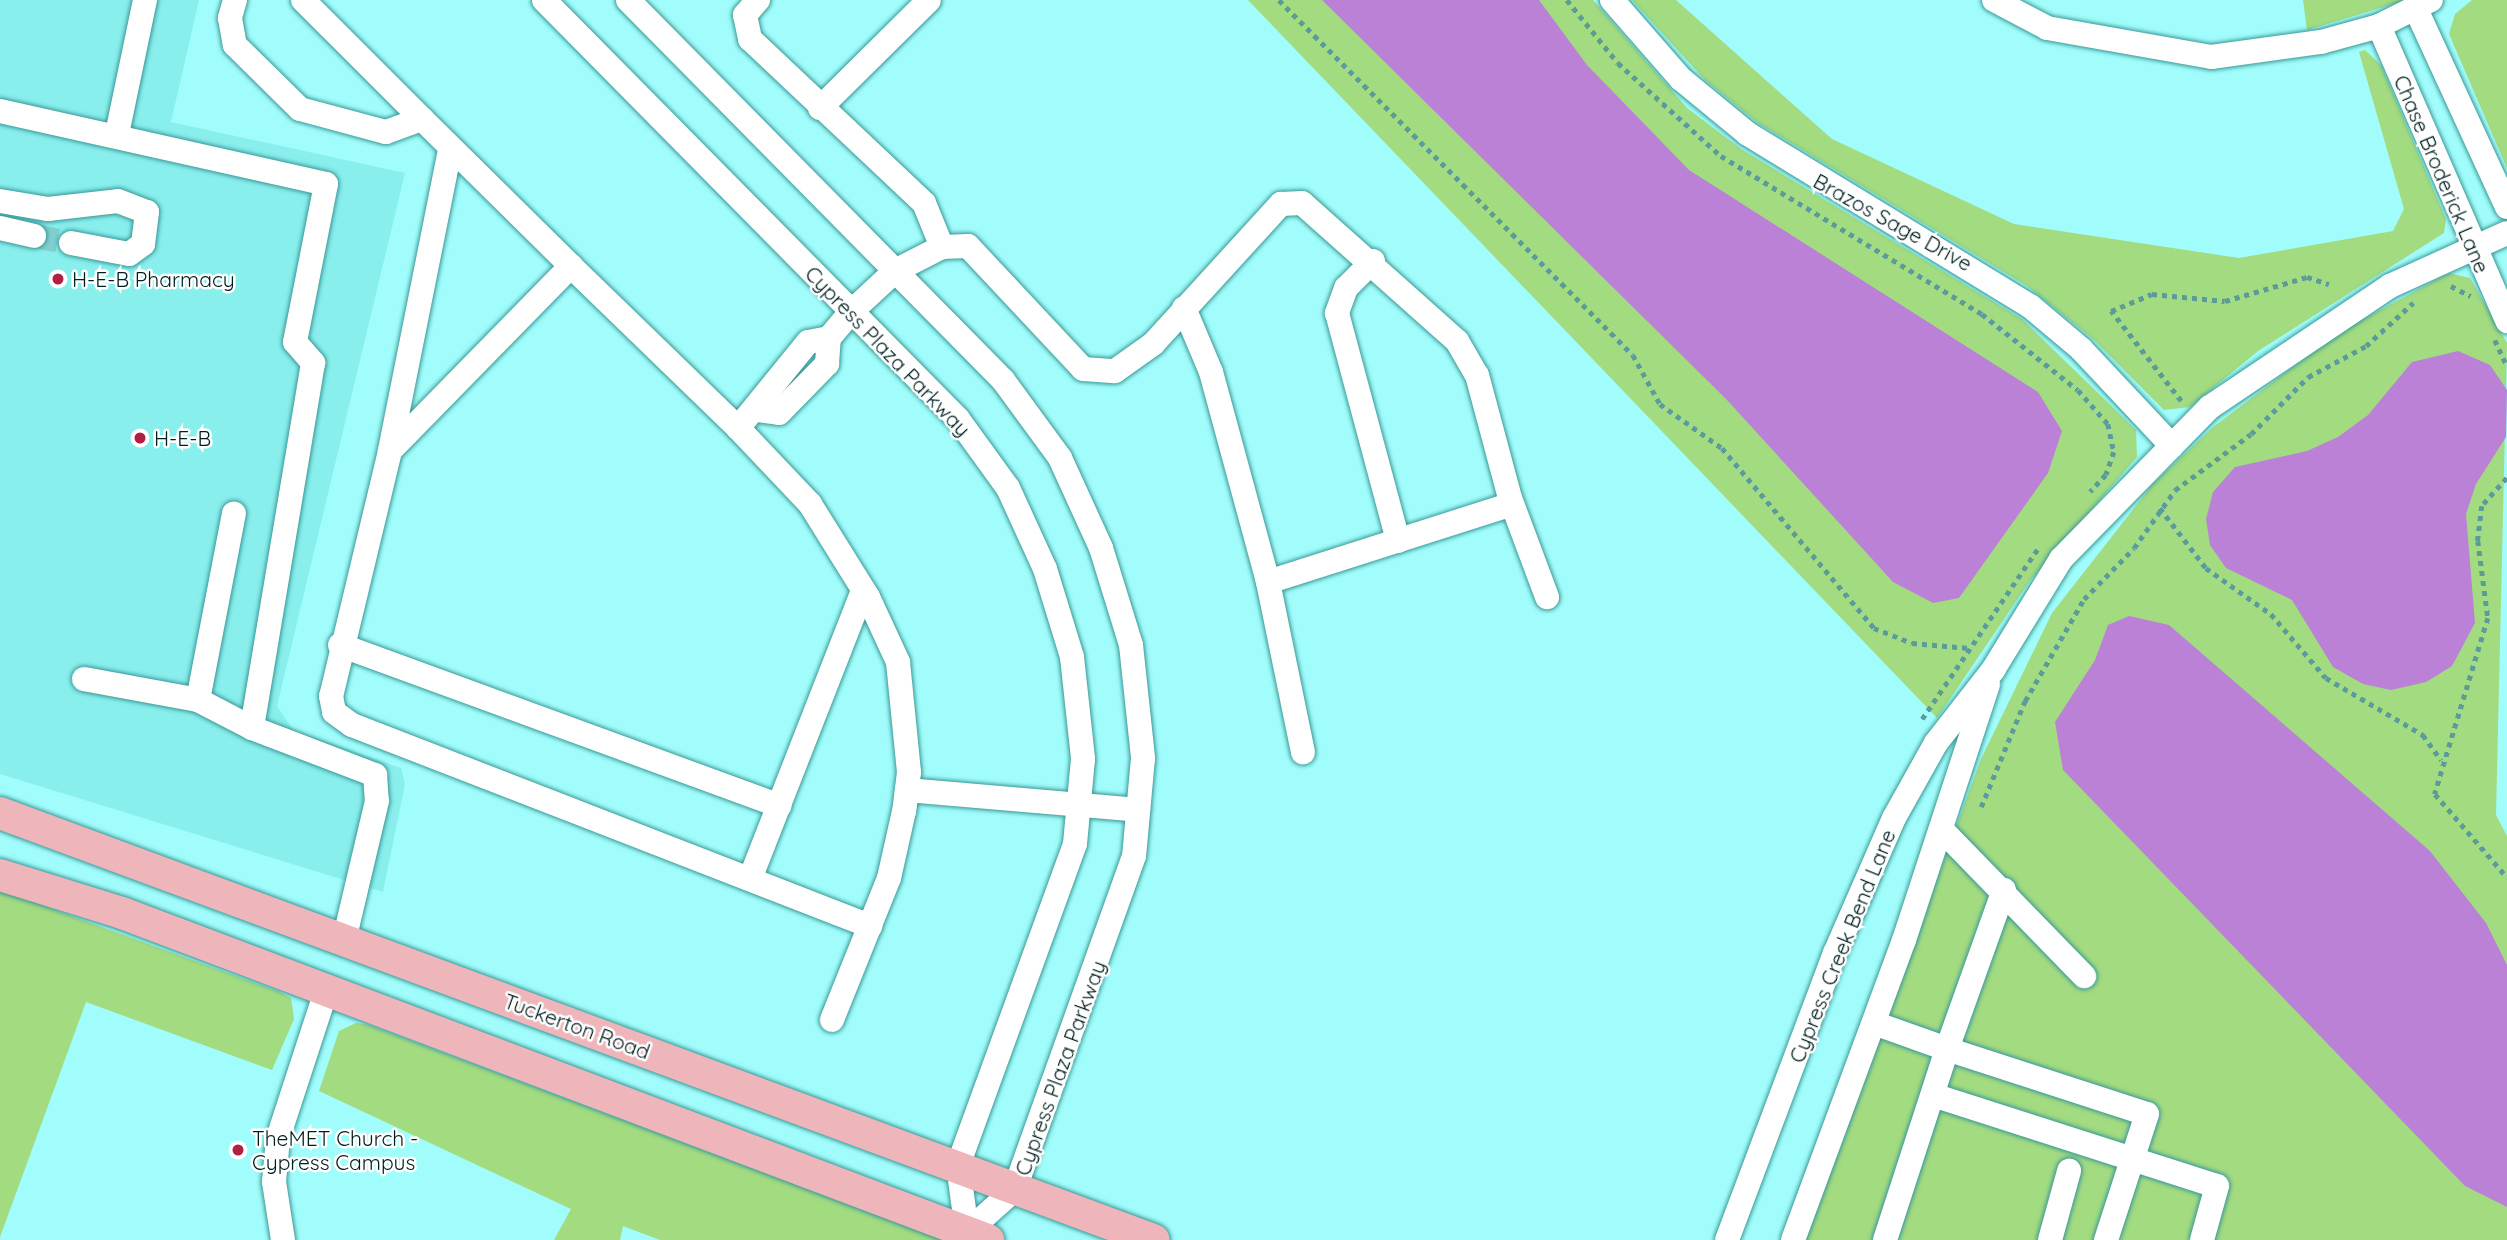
<!DOCTYPE html>
<style>
body{margin:0}
#map{position:relative;width:2507px;height:1240px;overflow:hidden;background:#a1fdfb;font-family:Quicksand,sans-serif}
div>[style]{position:absolute}
.built>*{inset:0;background:#89efed}
.green>*{inset:0;background:#a3db80}
.water>*{inset:0;background:#ba81d6}
.minor-tunnel>*{height:24px;margin-top:-12px;transform-origin:0;background:repeating-linear-gradient(90deg,#81d0cf 0 24px,transparent 0 36px)}
.path>*{height:4.5px;margin-top:-2.25px;transform-origin:0;background:repeating-linear-gradient(90deg,#5b9b9a 0 5px,transparent 0 10px)}
.roads{filter:drop-shadow(0 0 2px #399897) drop-shadow(0 0 2px #399897)}
.minor>*{height:24px;margin:-12px;padding:0 12px;transform-origin:12px;border-radius:12px;background:#fff}
.major>*{height:32px;margin:-16px;padding:0 16px;transform-origin:16px;border-radius:16px;background:#eeb6bb}
.dots>*{width:19px;height:19px;translate:-50% -50%;box-sizing:border-box;border:4px solid #fff;border-radius:50%}
span{translate:-50% -50%;white-space:nowrap;text-align:center;line-height:1.15;-webkit-text-stroke:5px #fff;paint-order:stroke}
.street-label{font-size:21px;color:#011e1e}
.poi-label{font-size:21px;color:#011e1e}
.left{translate:0 -50%;text-align:left}
</style>
<div id="map">
<div class="built">
<div style="clip-path:polygon(0 0,199px 0,171px 122px,405px 173px,277px 706px,293px 730px,401px 768px,405px 784px,383px 892px,0 774px)"></div>
</div>
<div class="green">
<div style="clip-path:polygon(1248px 0,1593px 0,1687px 108px,1741px 149px,2022px 319px,2136px 430px,2137px 457px,2029px 582px,1937px 718px)"></div>
<div style="clip-path:polygon(1632px 0,1676px 0,1832px 139px,2014px 224px,2239px 258px,2393px 231px,2404px 209px,2359px 52px,2365px 50px,2381px 65px,2446px 219px,2444px 233px,2258px 351px,2190px 407px,2164px 410px,2093px 339px,2027px 286px,1758px 123px,1705px 80px)"></div>
<div style="clip-path:polygon(2303px 0,2407px 0,2307px 30px)"></div>
<div style="clip-path:polygon(2472px 0,2507px 0,2507px 168px,2449px 34px,2455px 14px)"></div>
<div style="clip-path:polygon(2449px 273px,2470px 278px,2507px 343px,2496px 815px,2507px 836px,2507px 1240px,1805px 1240px,1981px 759px,2052px 613px,2153px 484px,2212px 428px,2341px 331px)"></div>
<div style="clip-path:polygon(0 890px,280px 992px,291px 998px,294px 1019px,272px 1070px,86px 1002px,0 1237px)"></div>
<div style="clip-path:polygon(356px 1023px,369px 1025px,944px 1240px,660px 1240px,623px 1226px,620px 1240px,554px 1240px,571px 1209px,319px 1091px,339px 1031px)"></div>
</div>
<div class="water">
<div style="clip-path:polygon(1322px 0,1539px 0,1587px 65px,1689px 170px,2038px 392px,2062px 431px,2048px 473px,1959px 598px,1933px 603px,1893px 582px,1727px 400px)"></div>
<div style="clip-path:polygon(2458px 351px,2490px 365px,2507px 390px,2506px 437px,2476px 484px,2466px 514px,2475px 623px,2452px 666px,2426px 682px,2391px 690px,2363px 684px,2333px 667px,2292px 600px,2226px 568px,2210px 545px,2206px 519px,2213px 492px,2235px 467px,2307px 451px,2338px 437px,2368px 415px,2412px 362px)"></div>
<div style="clip-path:polygon(2129px 616px,2169px 625px,2430px 851px,2486px 923px,2507px 965px,2507px 1207px,2465px 1186px,2063px 770px,2055px 722px,2095px 660px,2108px 625px)"></div>
</div>
<div class="minor-tunnel">
<div style="left:34px;top:236px;width:38px;rotate:11deg"></div>
</div>
<div class="path">
<div style="left:1279px;top:0;width:501px;rotate:45.08deg"></div>
<div style="left:1633px;top:355px;width:56px;rotate:61.1deg"></div>
<div style="left:1660px;top:404px;width:76px;rotate:35.4deg"></div>
<div style="left:1722px;top:448px;width:236px;rotate:49.8deg"></div>
<div style="left:1874px;top:628px;width:41px;rotate:21.5deg"></div>
<div style="left:1912px;top:643px;width:57px;rotate:5deg"></div>
<div style="left:1567px;top:0;width:81px;rotate:51deg"></div>
<div style="left:1618px;top:63px;width:139px;rotate:42.1deg"></div>
<div style="left:1721px;top:156px;width:305px;rotate:31.2deg"></div>
<div style="left:1982px;top:314px;width:122px;rotate:38.4deg"></div>
<div style="left:2078px;top:390px;width:45px;rotate:48.6deg"></div>
<div style="left:2108px;top:424px;width:29px;rotate:78deg"></div>
<div style="left:2114px;top:452px;width:24px;rotate:109deg"></div>
<div style="left:2106px;top:475px;width:23px;rotate:133deg"></div>
<div style="left:2451px;top:286px;width:22px;rotate:27deg"></div>
<div style="left:2495px;top:340px;width:29px;rotate:65deg"></div>
<div style="left:2181px;top:401px;width:114px;rotate:-127.9deg"></div>
<div style="left:2111px;top:311px;width:44px;rotate:-22.5deg"></div>
<div style="left:2152px;top:294px;width:73px;rotate:5.5deg"></div>
<div style="left:2225px;top:301px;width:85px;rotate:-16.3deg"></div>
<div style="left:2307px;top:277px;width:23px;rotate:18deg"></div>
<div style="left:2507px;top:478px;width:38px;rotate:132deg"></div>
<div style="left:2482px;top:506px;width:35px;rotate:97deg"></div>
<div style="left:2478px;top:541px;width:78px;rotate:82.6deg"></div>
<div style="left:2488px;top:618px;width:184px;rotate:106.8deg"></div>
<div style="left:2435px;top:794px;width:110px;rotate:49.1deg"></div>
<div style="left:2160px;top:508px;width:76px;rotate:52.5deg"></div>
<div style="left:2206px;top:568px;width:80px;rotate:35.3deg"></div>
<div style="left:2271px;top:614px;width:84px;rotate:49.3deg"></div>
<div style="left:2326px;top:678px;width:113px;rotate:30.4deg"></div>
<div style="left:2423px;top:735px;width:31px;rotate:54deg"></div>
<div style="left:1922px;top:719px;width:208px;rotate:-55.8deg"></div>
<div style="left:1981px;top:807px;width:115px;rotate:-67.5deg"></div>
<div style="left:2025px;top:701px;width:118px;rotate:-60deg"></div>
<div style="left:2084px;top:599px;width:71px;rotate:-45.6deg"></div>
<div style="left:2134px;top:548px;width:71px;rotate:-54.7deg"></div>
<div style="left:2175px;top:490px;width:94px;rotate:-36.4deg"></div>
<div style="left:2251px;top:434px;width:81px;rotate:-45deg"></div>
<div style="left:2308px;top:377px;width:66px;rotate:-28.1deg"></div>
<div style="left:2366px;top:346px;width:64px;rotate:-42.5deg"></div>
</div>
<div class="roads">
<div class="minor">
<div style="left:235px;top:0;width:19px;rotate:106deg"></div>
<div style="left:230px;top:18px;width:27px;rotate:80deg"></div>
<div style="left:235px;top:45px;width:91px;rotate:44.6deg"></div>
<div style="left:300px;top:109px;width:89px;rotate:15deg"></div>
<div style="left:386px;top:132px;width:38px;rotate:-20deg"></div>
<div style="left:422px;top:119px;width:209px;rotate:44.6deg"></div>
<div style="left:303px;top:0;width:168px;rotate:45deg"></div>
<div style="left:544px;top:0;width:589px;rotate:45.34deg"></div>
<div style="left:958px;top:419px;width:85px;rotate:54.1deg"></div>
<div style="left:1008px;top:488px;width:89px;rotate:65.4deg"></div>
<div style="left:1045px;top:569px;width:92px;rotate:72.9deg"></div>
<div style="left:1072px;top:657px;width:103px;rotate:83.8deg"></div>
<div style="left:1083px;top:759px;width:85px;rotate:95.4deg"></div>
<div style="left:1075px;top:844px;width:342px;rotate:110deg"></div>
<div style="left:958px;top:1165px;width:68px;rotate:82.3deg"></div>
<div style="left:628px;top:0;width:534px;rotate:45.38deg"></div>
<div style="left:1003px;top:380px;width:97px;rotate:53.8deg"></div>
<div style="left:1060px;top:458px;width:99px;rotate:65.5deg"></div>
<div style="left:1101px;top:548px;width:102px;rotate:72.8deg"></div>
<div style="left:1131px;top:645px;width:114px;rotate:83.9deg"></div>
<div style="left:1143px;top:758px;width:98px;rotate:95.2deg"></div>
<div style="left:1134px;top:856px;width:354px;rotate:109.7deg"></div>
<div style="left:1015px;top:1189px;width:64px;rotate:138.1deg"></div>
<div style="left:758px;top:0;width:20px;rotate:131deg"></div>
<div style="left:745px;top:15px;width:25px;rotate:78deg"></div>
<div style="left:750px;top:39px;width:239px;rotate:43.3deg"></div>
<div style="left:924px;top:203px;width:48px;rotate:67.8deg"></div>
<div style="left:1612px;top:0;width:105px;rotate:48.9deg"></div>
<div style="left:1681px;top:79px;width:87px;rotate:39.4deg"></div>
<div style="left:1748px;top:134px;width:330px;rotate:31.4deg"></div>
<div style="left:2030px;top:306px;width:67px;rotate:40.1deg"></div>
<div style="left:2081px;top:349px;width:133px;rotate:46.8deg"></div>
<div style="left:1994px;top:0;width:60px;rotate:27.8deg"></div>
<div style="left:2047px;top:28px;width:167px;rotate:10deg"></div>
<div style="left:2211px;top:57px;width:111px;rotate:-7.8deg"></div>
<div style="left:2321px;top:42px;width:60px;rotate:-15.4deg"></div>
<div style="left:2379px;top:26px;width:58px;rotate:-26.6deg"></div>
<div style="left:2415px;top:7px;width:220px;rotate:65.3deg"></div>
<div style="left:2379px;top:26px;width:322px;rotate:66.5deg"></div>
<div style="left:820px;top:108px;width:153px;rotate:-44.7deg"></div>
<div style="left:0;top:111px;width:334px;rotate:12.6deg"></div>
<div style="left:326px;top:184px;width:161px;rotate:101.1deg"></div>
<div style="left:295px;top:342px;width:28px;rotate:49deg"></div>
<div style="left:313px;top:363px;width:370px;rotate:99.5deg"></div>
<div style="left:252px;top:728px;width:132px;rotate:20.9deg"></div>
<div style="left:375px;top:775px;width:26px;rotate:86deg"></div>
<div style="left:377px;top:801px;width:144px;rotate:103.3deg"></div>
<div style="left:117px;top:134px;width:137px;rotate:-78.2deg"></div>
<div style="left:0;top:201px;width:49px;rotate:9.5deg"></div>
<div style="left:48px;top:209px;width:70px;rotate:-6.5deg"></div>
<div style="left:118px;top:201px;width:31px;rotate:21deg"></div>
<div style="left:147px;top:212px;width:32px;rotate:97deg"></div>
<div style="left:143px;top:244px;width:17px;rotate:144deg"></div>
<div style="left:129px;top:254px;width:59px;rotate:-169.3deg"></div>
<div style="left:0;top:228px;width:35px;rotate:13deg"></div>
<div style="left:1373px;top:261px;width:38px;rotate:135deg"></div>
<div style="left:1346px;top:288px;width:27px;rotate:110deg"></div>
<div style="left:1337px;top:313px;width:236px;rotate:75deg"></div>
<div style="left:1184px;top:308px;width:69px;rotate:67.1deg"></div>
<div style="left:1211px;top:372px;width:218px;rotate:74.8deg"></div>
<div style="left:1268px;top:582px;width:174px;rotate:78.4deg"></div>
<div style="left:829px;top:338px;width:21px;rotate:169deg"></div>
<div style="left:808px;top:342px;width:111px;rotate:129.1deg"></div>
<div style="left:738px;top:428px;width:233px;rotate:-135.9deg"></div>
<div style="left:571px;top:266px;width:259px;rotate:134.4deg"></div>
<div style="left:390px;top:451px;width:252px;rotate:103.5deg"></div>
<div style="left:331px;top:696px;width:16px;rotate:79deg"></div>
<div style="left:334px;top:712px;width:22px;rotate:36deg"></div>
<div style="left:352px;top:725px;width:556px;rotate:21.21deg"></div>
<div style="left:758px;top:410px;width:21px;rotate:8deg"></div>
<div style="left:779px;top:413px;width:69px;rotate:-45.6deg"></div>
<div style="left:827px;top:364px;width:26px;rotate:-86deg"></div>
<div style="left:829px;top:338px;width:35px;rotate:-50deg"></div>
<div style="left:852px;top:311px;width:59px;rotate:-42.9deg"></div>
<div style="left:895px;top:271px;width:53px;rotate:-27.1deg"></div>
<div style="left:942px;top:247px;width:26px;rotate:-2deg"></div>
<div style="left:968px;top:246px;width:168px;rotate:46.9deg"></div>
<div style="left:1083px;top:369px;width:32px;rotate:4deg"></div>
<div style="left:1115px;top:371px;width:47px;rotate:-35.4deg"></div>
<div style="left:1153px;top:344px;width:190px;rotate:-47.6deg"></div>
<div style="left:1281px;top:204px;width:21px;rotate:-3deg"></div>
<div style="left:1302px;top:203px;width:208px;rotate:41.7deg"></div>
<div style="left:1457px;top:341px;width:39px;rotate:60deg"></div>
<div style="left:1477px;top:375px;width:127px;rotate:75deg"></div>
<div style="left:1510px;top:498px;width:106px;rotate:69.5deg"></div>
<div style="left:738px;top:428px;width:105px;rotate:46.5deg"></div>
<div style="left:810px;top:504px;width:110px;rotate:58.1deg"></div>
<div style="left:868px;top:597px;width:72px;rotate:65.2deg"></div>
<div style="left:898px;top:662px;width:111px;rotate:84.3deg"></div>
<div style="left:909px;top:772px;width:39px;rotate:97deg"></div>
<div style="left:904px;top:811px;width:69px;rotate:102.6deg"></div>
<div style="left:889px;top:878px;width:153px;rotate:111.9deg"></div>
<div style="left:391px;top:445px;width:300px;rotate:-78.7deg"></div>
<div style="left:1268px;top:582px;width:256px;rotate:-17.7deg"></div>
<div style="left:340px;top:645px;width:468px;rotate:20.1deg"></div>
<div style="left:84px;top:679px;width:116px;rotate:10.4deg"></div>
<div style="left:198px;top:700px;width:190px;rotate:-79.1deg"></div>
<div style="left:198px;top:700px;width:61px;rotate:27.4deg"></div>
<div style="left:907px;top:790px;width:232px;rotate:4.9deg"></div>
<div style="left:1942px;top:830px;width:204px;rotate:45.8deg"></div>
<div style="left:750px;top:879px;width:310px;rotate:-68.6deg"></div>
<div style="left:1874px;top:1023px;width:77px;rotate:19.6deg"></div>
<div style="left:1947px;top:1049px;width:169px;rotate:-70.3deg"></div>
<div style="left:1933px;top:1095px;width:298px;rotate:17.8deg"></div>
<div style="left:2217px;top:1186px;width:56px;rotate:105.5deg"></div>
<div style="left:283px;top:1240px;width:59px;rotate:-98.8deg"></div>
<div style="left:274px;top:1182px;width:44px;rotate:-84.8deg"></div>
<div style="left:278px;top:1138px;width:155px;rotate:-71.9deg"></div>
<div style="left:1727px;top:1240px;width:307px;rotate:-69.4deg"></div>
<div style="left:1835px;top:953px;width:147px;rotate:-66.4deg"></div>
<div style="left:1894px;top:818px;width:86px;rotate:-60.8deg"></div>
<div style="left:1936px;top:743px;width:93px;rotate:-52deg"></div>
<div style="left:1993px;top:670px;width:130px;rotate:-58.5deg"></div>
<div style="left:2061px;top:559px;width:213px;rotate:-45.6deg"></div>
<div style="left:2210px;top:407px;width:217px;rotate:-33.9deg"></div>
<div style="left:2390px;top:286px;width:128px;rotate:-24.4deg"></div>
<div style="left:1793px;top:1240px;width:320px;rotate:-69.7deg"></div>
<div style="left:1904px;top:940px;width:269px;rotate:-71.8deg"></div>
<div style="left:1885px;top:1240px;width:201px;rotate:-72deg"></div>
<div style="left:1947px;top:1049px;width:210px;rotate:18deg"></div>
<div style="left:2147px;top:1114px;width:133px;rotate:108deg"></div>
<div style="left:2050px;top:1240px;width:72px;rotate:-74.6deg"></div>
</div>
<div class="major">
<div style="left:0;top:813px;width:1230px;rotate:20.31deg"></div>
<div style="left:0;top:875px;width:128px;rotate:17.3deg"></div>
<div style="left:122px;top:913px;width:926px;rotate:20.69deg"></div>
</div>
</div>
<div class="dots">
<div style="left:58px;top:279px;background:#b21f42"></div>
<div style="left:140px;top:438px;background:#b21f42"></div>
<div style="left:238px;top:1150px;background:#b21f42"></div>
</div>
<div class="street-label">
<span style="left:2442px;top:174px;rotate:67deg">Chase Broderick Lane</span>
<span style="left:1893px;top:222px;rotate:29deg">Brazos Sage Drive</span>
<span style="left:888px;top:351px;rotate:46deg">Cypress Plaza Parkway</span>
<span style="left:1842px;top:946px;rotate:-68deg">Cypress Creek Bend Lane</span>
<span style="left:577px;top:1026px;rotate:20deg">Tuckerton Road</span>
<span style="left:1060px;top:1068px;rotate:-70deg">Cypress Plaza Parkway</span>
</div>
<div class="poi-label">
<span class="left" style="left:72px;top:279px">H-E-B Pharmacy</span>
<span class="left" style="left:154px;top:438px">H-E-B</span>
<span class="left" style="left:252px;top:1150px">TheMET Church -<br>Cypress Campus</span>
</div>
</div>
